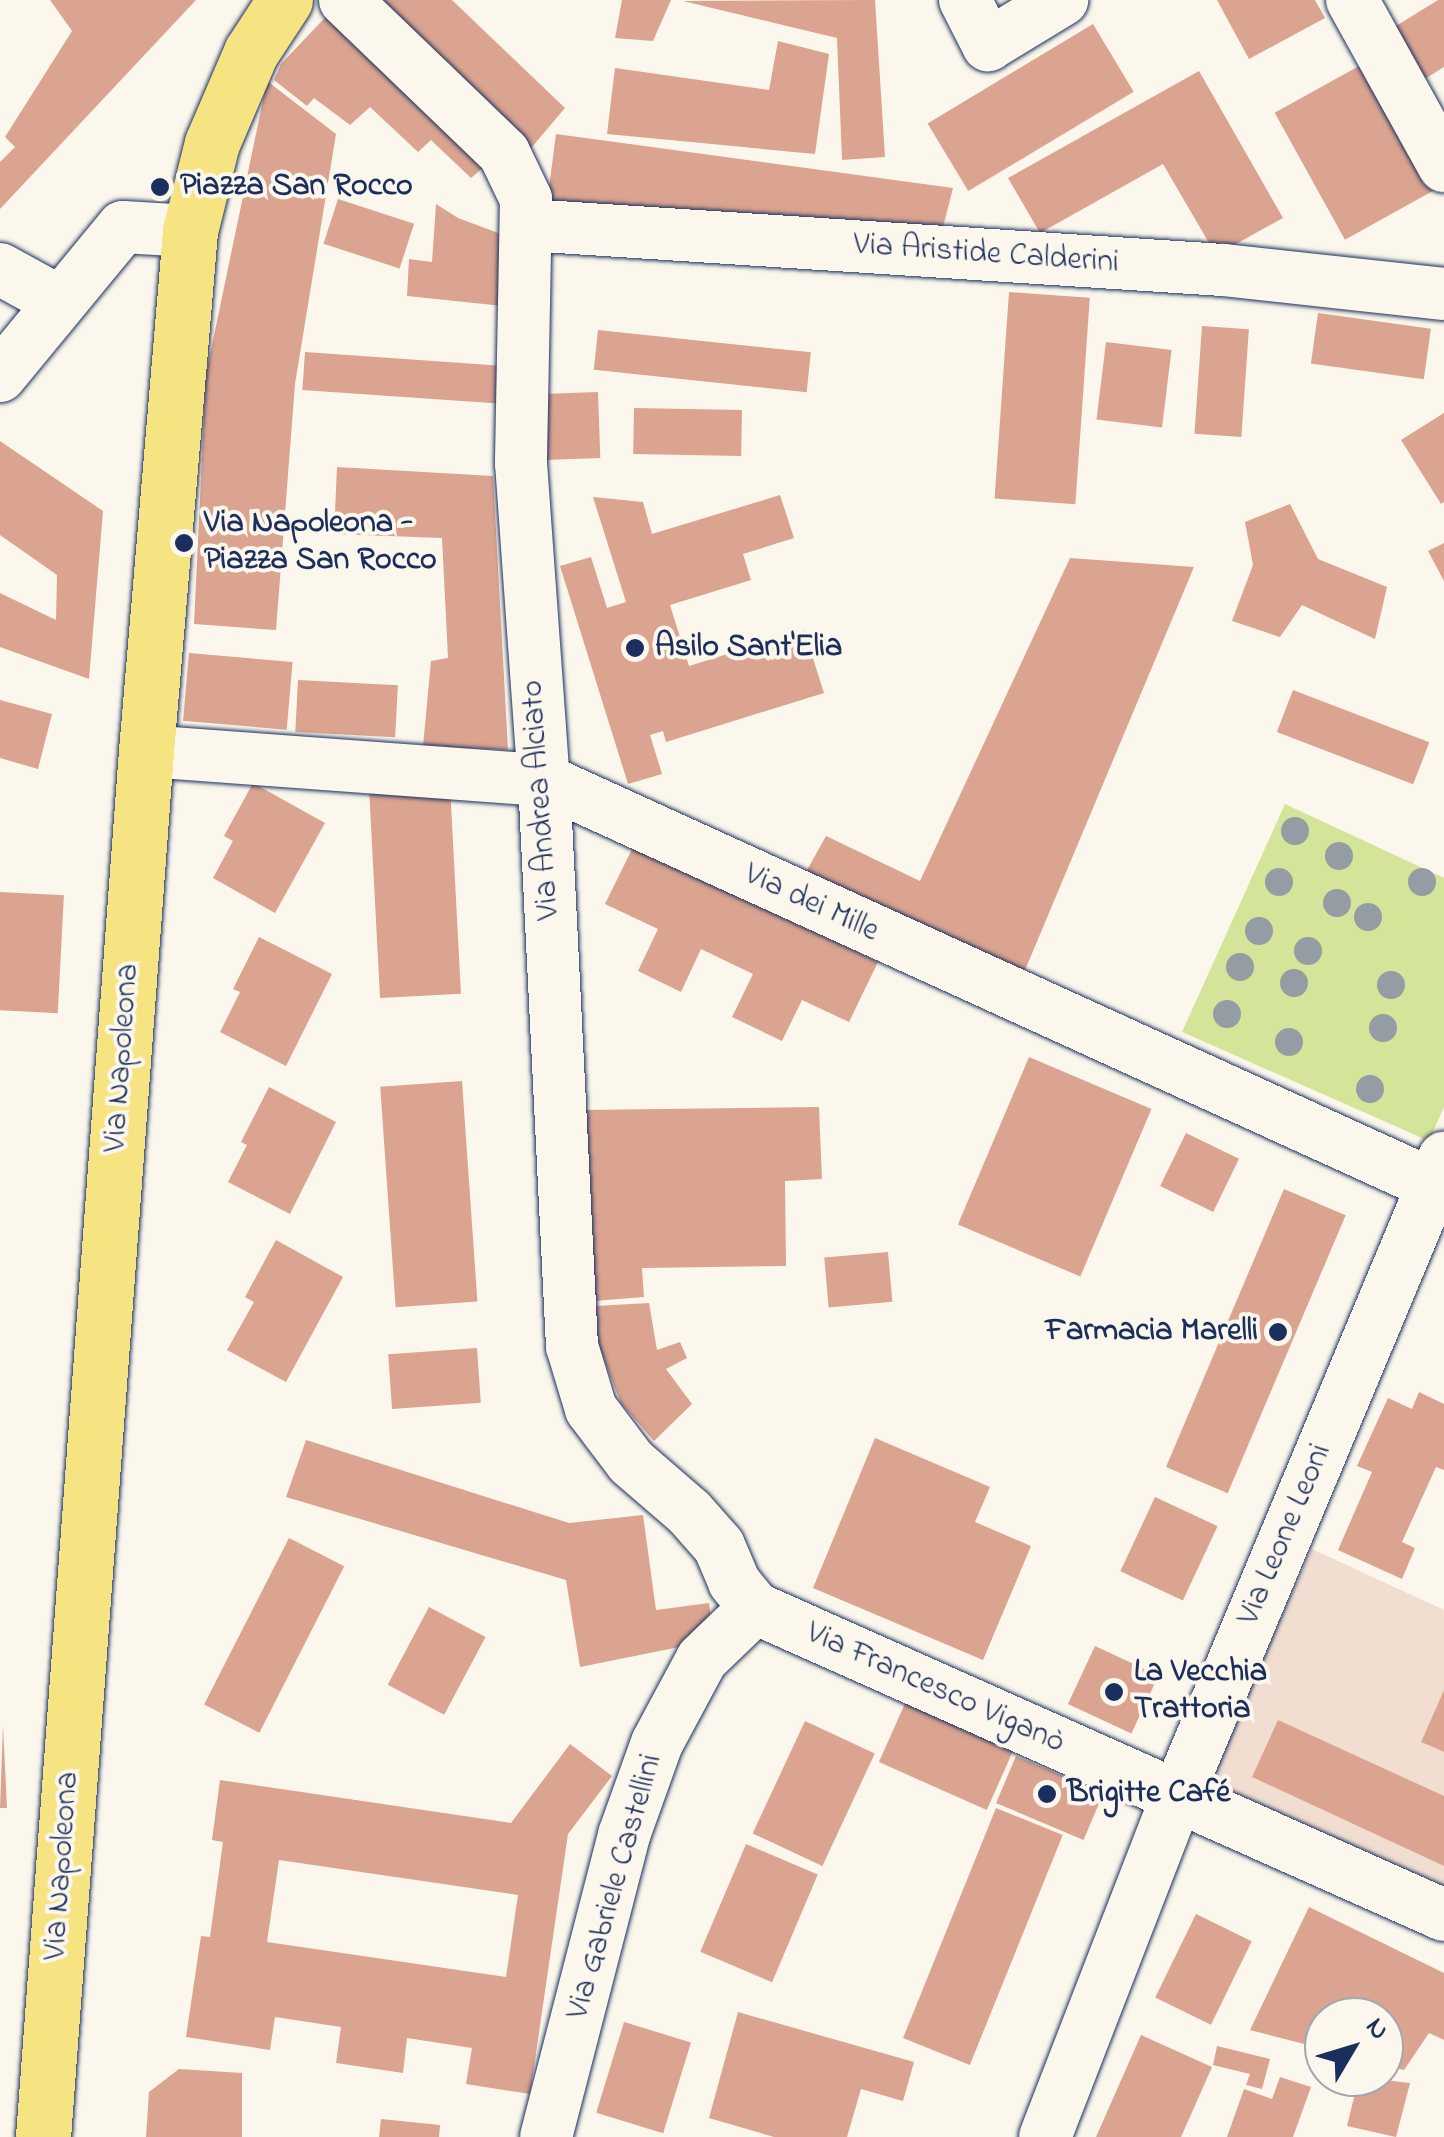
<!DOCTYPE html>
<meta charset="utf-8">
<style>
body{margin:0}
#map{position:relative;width:1444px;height:2137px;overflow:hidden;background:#fbf7ec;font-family:"Indie Flower",sans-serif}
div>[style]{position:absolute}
.built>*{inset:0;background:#f1ded0}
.green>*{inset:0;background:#d4e599}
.building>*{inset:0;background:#daa490;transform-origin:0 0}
.roads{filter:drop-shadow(0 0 2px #1b2f5e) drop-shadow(0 0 2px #1b2f5e)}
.minor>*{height:52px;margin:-26px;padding:0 26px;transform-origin:26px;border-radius:26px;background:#fbf7ec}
.major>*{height:55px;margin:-27.5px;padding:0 27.5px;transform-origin:27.5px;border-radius:27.5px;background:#f6e381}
.trees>*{width:28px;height:28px;margin:-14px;border-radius:50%;background:#949da4}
.dots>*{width:28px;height:28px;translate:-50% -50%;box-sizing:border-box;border:5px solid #fbf7ec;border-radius:50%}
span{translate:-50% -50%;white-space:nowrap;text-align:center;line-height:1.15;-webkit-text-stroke:8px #fbf7ec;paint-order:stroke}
.poi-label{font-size:32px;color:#1b2f5e;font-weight:700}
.left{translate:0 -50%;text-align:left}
.right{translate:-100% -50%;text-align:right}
.street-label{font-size:32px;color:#1b2f5e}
.north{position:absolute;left:1304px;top:1997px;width:100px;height:100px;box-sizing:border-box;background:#fbf7ec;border:2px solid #a1a7b3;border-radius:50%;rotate:52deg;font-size:28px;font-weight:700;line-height:40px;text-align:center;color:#1b2f5e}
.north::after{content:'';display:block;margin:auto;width:35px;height:45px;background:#1b2f5e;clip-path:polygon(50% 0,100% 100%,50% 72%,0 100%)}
</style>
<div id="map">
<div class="built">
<div style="clip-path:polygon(1312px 1549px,1444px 1610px,1444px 1690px,1421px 1742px,1444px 1752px,1444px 1891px,1206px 1783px)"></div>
</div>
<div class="green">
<div style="clip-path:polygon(1285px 804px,1444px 878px,1444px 1107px,1429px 1141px,1182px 1032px)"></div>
</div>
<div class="building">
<div style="clip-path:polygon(50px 0,196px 0,0 209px,0 162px,15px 147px,5px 137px,72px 31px)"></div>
<div style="clip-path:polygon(371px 0,452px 0,565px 108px,526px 154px)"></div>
<div style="clip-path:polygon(622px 0,671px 0,653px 41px,615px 38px)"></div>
<div style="clip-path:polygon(875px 0,885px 157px,842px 160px,837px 38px,683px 1px)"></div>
<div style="clip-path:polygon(1217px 0,1315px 0,1325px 18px,1249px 59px)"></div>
<div style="clip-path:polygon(1438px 0,1444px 0,1444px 67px,1420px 82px,1388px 31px)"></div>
<div style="clip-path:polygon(337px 5px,493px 159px,471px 178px,431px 140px,418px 152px,370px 107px,350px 125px,314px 98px,307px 106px,274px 80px,281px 64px)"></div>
<div style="left:1093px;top:24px;width:79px;height:193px;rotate:59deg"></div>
<div style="clip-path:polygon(778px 41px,829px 54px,815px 154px,607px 134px,615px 68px,769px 90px)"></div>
<div style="left:1370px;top:60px;width:145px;height:109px;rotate:61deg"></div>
<div style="clip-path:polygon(1199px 71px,1283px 218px,1216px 255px,1163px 164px,1040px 233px,1008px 178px)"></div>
<div style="clip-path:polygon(267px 81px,336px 134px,295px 384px,276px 630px,194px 624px,206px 374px)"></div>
<div style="clip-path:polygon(556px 134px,953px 188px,940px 239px,547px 203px)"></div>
<div style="left:338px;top:199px;width:80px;height:47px;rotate:18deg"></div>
<div style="clip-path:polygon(436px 204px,458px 218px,509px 237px,503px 306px,407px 296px,409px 259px,432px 262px)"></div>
<div style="left:1009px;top:292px;width:81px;height:207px;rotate:4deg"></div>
<div style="left:1318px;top:313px;width:114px;height:51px;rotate:8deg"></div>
<div style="left:1202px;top:326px;width:47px;height:108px;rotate:4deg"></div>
<div style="left:598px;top:330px;width:214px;height:40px;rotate:6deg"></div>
<div style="left:1106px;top:342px;width:66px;height:78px;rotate:7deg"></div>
<div style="left:305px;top:352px;width:200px;height:38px;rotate:4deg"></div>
<div style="left:598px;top:392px;width:66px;height:56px;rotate:88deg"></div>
<div style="left:634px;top:408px;width:108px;height:46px;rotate:1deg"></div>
<div style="clip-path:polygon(1444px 413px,1444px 502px,1441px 504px,1401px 440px)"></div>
<div style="clip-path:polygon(0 441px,103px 511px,89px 679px,0 647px,0 593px,56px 620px,57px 575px,0 535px)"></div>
<div style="clip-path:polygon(337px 467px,493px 476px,508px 750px,423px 746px,431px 661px,448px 658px,442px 538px,334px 534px)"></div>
<div style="clip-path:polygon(780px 495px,794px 538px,743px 554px,751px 580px,670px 605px,689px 666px,804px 630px,824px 693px,666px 742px,663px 731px,650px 735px,662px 774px,628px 784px,560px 566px,591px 557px,607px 608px,626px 602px,593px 497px,643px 502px,652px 534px)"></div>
<div style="clip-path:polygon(1290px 504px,1318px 559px,1387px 587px,1375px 639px,1302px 605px,1280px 637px,1232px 621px,1253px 565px,1245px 522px)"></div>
<div style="clip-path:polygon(1444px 543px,1444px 581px,1428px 551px)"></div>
<div style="clip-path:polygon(1070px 558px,1194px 567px,1023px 975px,801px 881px,826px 836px,920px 881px)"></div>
<div style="left:189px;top:653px;width:104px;height:68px;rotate:5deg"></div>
<div style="left:298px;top:680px;width:100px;height:52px;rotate:3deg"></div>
<div style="left:1293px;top:690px;width:146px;height:45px;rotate:21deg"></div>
<div style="clip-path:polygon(0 700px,52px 714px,38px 769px,0 758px)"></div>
<div style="clip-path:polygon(253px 783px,325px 823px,275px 913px,213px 878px,233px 841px,224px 836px)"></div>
<div style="left:450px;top:785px;width:209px;height:81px;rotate:87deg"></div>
<div style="clip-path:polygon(635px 843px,878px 962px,849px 1022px,802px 1000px,782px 1041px,732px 1017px,753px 974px,701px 949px,681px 992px,638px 971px,658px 929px,605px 904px)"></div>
<div style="left:0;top:892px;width:64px;height:118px;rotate:3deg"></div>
<div style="clip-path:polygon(259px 937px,332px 974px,286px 1066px,220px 1032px,240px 992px,233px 989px)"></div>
<div style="left:1029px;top:1057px;width:133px;height:182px;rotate:23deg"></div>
<div style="left:462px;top:1081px;width:221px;height:82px;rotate:86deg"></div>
<div style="clip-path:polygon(269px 1087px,336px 1122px,290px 1214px,228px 1182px,247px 1145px,241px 1142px)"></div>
<div style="clip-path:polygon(819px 1107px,822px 1179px,785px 1181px,786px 1266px,642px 1268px,644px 1297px,594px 1301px,581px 1110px)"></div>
<div style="left:1186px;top:1133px;width:59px;height:59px;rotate:26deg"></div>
<div style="left:1284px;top:1189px;width:67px;height:302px;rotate:23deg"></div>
<div style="clip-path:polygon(276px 1240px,343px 1277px,286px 1382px,227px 1350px,254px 1302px,245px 1297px)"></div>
<div style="left:888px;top:1252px;width:50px;height:64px;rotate:85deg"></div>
<div style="clip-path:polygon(649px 1303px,657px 1350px,680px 1342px,687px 1358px,666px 1369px,692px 1404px,654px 1441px,621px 1403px,595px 1337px,596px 1306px)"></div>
<div style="left:477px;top:1348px;width:55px;height:89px;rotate:86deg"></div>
<div style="clip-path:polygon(1419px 1392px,1444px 1404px,1444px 1470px,1436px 1467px,1402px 1542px,1415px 1548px,1402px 1579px,1338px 1550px,1372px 1472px,1357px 1466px,1388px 1398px,1412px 1409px)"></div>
<div style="clip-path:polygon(875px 1438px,990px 1487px,975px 1522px,1031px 1546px,983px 1660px,813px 1588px)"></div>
<div style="clip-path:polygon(306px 1440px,569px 1523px,643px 1515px,656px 1610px,709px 1603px,714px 1640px,580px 1667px,566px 1580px,286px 1497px)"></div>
<div style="left:1155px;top:1497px;width:69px;height:82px;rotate:25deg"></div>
<div style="left:289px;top:1538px;width:62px;height:187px;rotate:27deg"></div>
<div style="left:429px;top:1607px;width:64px;height:88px;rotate:28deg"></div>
<div style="left:1095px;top:1646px;width:70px;height:64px;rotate:25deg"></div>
<div style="clip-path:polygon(1444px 1690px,1444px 1752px,1421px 1742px)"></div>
<div style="left:907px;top:1699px;width:118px;height:69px;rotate:24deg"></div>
<div style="clip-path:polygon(1278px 1720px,1444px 1796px,1444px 1866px,1252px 1777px)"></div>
<div style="left:805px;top:1721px;width:77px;height:124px;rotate:25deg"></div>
<div style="clip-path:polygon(3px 1726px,7px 1808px,0 1808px)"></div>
<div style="clip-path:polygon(evenodd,570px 1744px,612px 1776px,568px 1834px,530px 2094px,466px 2084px,472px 2048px,407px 2038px,403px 2073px,336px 2063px,341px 2027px,275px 2017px,270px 2050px,186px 2037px,201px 1936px,210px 1937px,223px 1842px,212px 1840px,220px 1780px,511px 1823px,570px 1744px,279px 1860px,518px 1895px,506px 1977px,267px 1942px,279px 1860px)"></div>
<div style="left:1016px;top:1756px;width:95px;height:51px;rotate:23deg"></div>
<div style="left:996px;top:1808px;width:72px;height:248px;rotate:22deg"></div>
<div style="left:746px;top:1844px;width:78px;height:117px;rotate:23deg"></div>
<div style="clip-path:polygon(1309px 1907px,1444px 1973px,1444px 2040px,1429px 2033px,1404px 2070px,1384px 2065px,1384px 2017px,1324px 2017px,1324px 2049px,1250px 2030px)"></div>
<div style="left:1196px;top:1914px;width:62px;height:93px;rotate:26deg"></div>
<div style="clip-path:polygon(738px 2012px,914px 2062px,903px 2101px,861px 2089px,847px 2137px,774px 2137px,709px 2118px)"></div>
<div style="left:624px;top:2022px;width:70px;height:95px;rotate:17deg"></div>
<div style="clip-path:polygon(1141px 2035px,1212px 2067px,1181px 2137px,1096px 2137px)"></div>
<div style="clip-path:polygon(1217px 2046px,1270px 2059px,1262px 2089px,1246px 2085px,1250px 2074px,1213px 2065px)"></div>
<div style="clip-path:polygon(179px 2069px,242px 2073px,242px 2137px,146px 2137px,149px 2092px)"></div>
<div style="clip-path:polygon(1280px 2077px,1311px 2087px,1293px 2137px,1227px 2137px,1244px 2089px,1272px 2099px)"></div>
<div style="clip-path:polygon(1359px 2077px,1410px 2083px,1396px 2137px,1347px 2126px)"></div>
<div style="clip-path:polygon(381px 2119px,440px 2125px,439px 2137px,379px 2137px)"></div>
</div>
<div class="roads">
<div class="minor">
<div style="left:345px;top:0;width:221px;rotate:43.9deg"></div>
<div style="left:504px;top:153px;width:51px;rotate:64.4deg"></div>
<div style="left:526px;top:199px;width:264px;rotate:91.1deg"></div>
<div style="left:521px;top:463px;width:318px;rotate:85.9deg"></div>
<div style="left:544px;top:780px;width:567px;rotate:87.17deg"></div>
<div style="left:572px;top:1346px;width:66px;rotate:73.2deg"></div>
<div style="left:591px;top:1409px;width:66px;rotate:53deg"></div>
<div style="left:631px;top:1462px;width:77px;rotate:40.8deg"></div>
<div style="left:689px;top:1512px;width:45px;rotate:48.6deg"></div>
<div style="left:719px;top:1546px;width:39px;rotate:67deg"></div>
<div style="left:734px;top:1582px;width:33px;rotate:51deg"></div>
<div style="left:755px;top:1608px;width:754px;rotate:24.02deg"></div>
<div style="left:965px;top:0;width:51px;rotate:62.9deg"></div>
<div style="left:988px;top:45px;width:87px;rotate:-31.3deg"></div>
<div style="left:1352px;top:0;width:190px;rotate:61deg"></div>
<div style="left:527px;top:225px;width:697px;rotate:3.7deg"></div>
<div style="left:1223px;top:270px;width:222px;rotate:6.2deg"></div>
<div style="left:0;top:269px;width:68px;rotate:28.8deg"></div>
<div style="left:0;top:376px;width:193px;rotate:-50.5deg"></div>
<div style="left:123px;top:227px;width:67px;rotate:3.4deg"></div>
<div style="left:146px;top:751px;width:399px;rotate:4.2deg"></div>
<div style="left:544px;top:780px;width:989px;rotate:24.49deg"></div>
<div style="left:546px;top:2137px;width:312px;rotate:-75.5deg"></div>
<div style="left:624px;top:1835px;width:98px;rotate:-70.3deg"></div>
<div style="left:657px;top:1743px;width:95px;rotate:-61.8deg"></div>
<div style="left:702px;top:1659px;width:74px;rotate:-43.9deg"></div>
<div style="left:1045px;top:2137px;width:365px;rotate:-68.8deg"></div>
<div style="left:1177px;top:1797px;width:693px;rotate:-67.32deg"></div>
</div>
<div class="major">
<div style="left:43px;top:2137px;width:1390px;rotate:-85.75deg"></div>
<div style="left:146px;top:751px;width:522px;rotate:-85.16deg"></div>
<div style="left:190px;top:231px;width:91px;rotate:-76deg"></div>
<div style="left:212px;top:143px;width:99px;rotate:-66.8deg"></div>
<div style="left:251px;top:52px;width:62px;rotate:-56.8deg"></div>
</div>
</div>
<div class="trees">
<div style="left:1295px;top:831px"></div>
<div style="left:1339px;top:856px"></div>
<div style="left:1279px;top:882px"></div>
<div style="left:1422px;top:882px"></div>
<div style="left:1337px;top:903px"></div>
<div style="left:1368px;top:917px"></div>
<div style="left:1259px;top:931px"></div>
<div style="left:1308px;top:951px"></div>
<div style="left:1240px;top:967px"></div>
<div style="left:1294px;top:983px"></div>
<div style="left:1391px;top:985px"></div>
<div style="left:1227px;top:1014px"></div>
<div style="left:1383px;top:1028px"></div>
<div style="left:1289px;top:1042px"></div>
<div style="left:1370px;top:1089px"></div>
</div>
<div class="dots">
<div style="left:160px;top:187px;background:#1b2f5e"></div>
<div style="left:184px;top:543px;background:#1b2f5e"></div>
<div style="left:635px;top:648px;background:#1b2f5e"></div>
<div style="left:1278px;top:1332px;background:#1b2f5e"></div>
<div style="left:1114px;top:1692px;background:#1b2f5e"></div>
<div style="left:1047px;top:1794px;background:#1b2f5e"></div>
</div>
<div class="poi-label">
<span class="left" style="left:180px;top:187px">Piazza San Rocco</span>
<span class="left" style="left:204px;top:543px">Via Napoleona -<br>Piazza San Rocco</span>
<span class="left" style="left:655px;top:648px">Asilo Sant'Elia</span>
<span class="right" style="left:1258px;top:1332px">Farmacia Marelli</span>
<span class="left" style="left:1134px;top:1692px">La Vecchia<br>Trattoria</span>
<span class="left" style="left:1067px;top:1794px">Brigitte Café</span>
</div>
<div class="street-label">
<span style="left:986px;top:255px;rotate:4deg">Via Aristide Calderini</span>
<span style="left:542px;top:800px;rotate:-94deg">Via Andrea Alciato</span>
<span style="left:811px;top:904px;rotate:25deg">Via dei Mille</span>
<span style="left:123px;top:1058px;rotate:-86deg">Via Napoleona</span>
<span style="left:1286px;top:1535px;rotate:-67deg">Via Leone Leoni</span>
<span style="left:935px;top:1689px;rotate:24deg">Via Francesco Viganò</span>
<span style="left:63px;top:1866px;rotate:-86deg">Via Napoleona</span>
<span style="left:616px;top:1887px;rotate:-74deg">Via Gabriele Castellini</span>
</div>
<div class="north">N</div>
</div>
